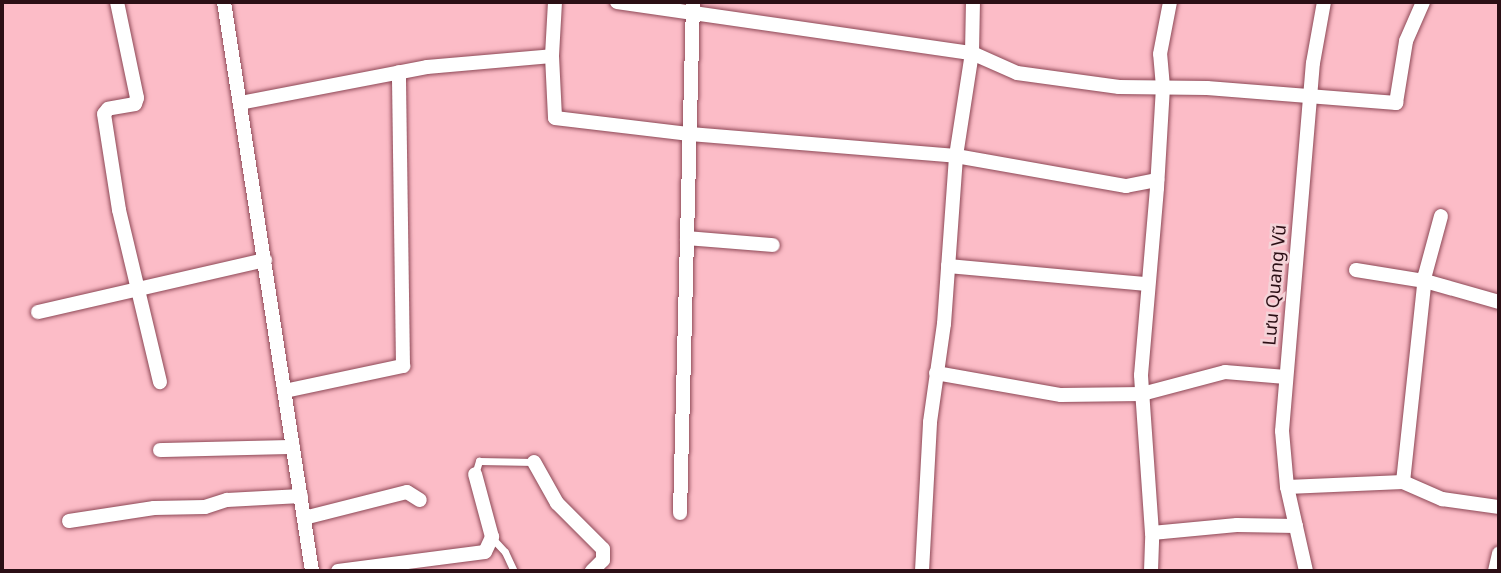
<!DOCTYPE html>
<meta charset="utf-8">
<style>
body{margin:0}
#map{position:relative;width:1501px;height:573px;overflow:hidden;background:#fcbcc7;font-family:"Noto Sans",sans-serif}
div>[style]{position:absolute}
.roads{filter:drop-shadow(0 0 2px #8d4856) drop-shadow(0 0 2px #8d4856)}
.lane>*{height:7px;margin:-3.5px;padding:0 3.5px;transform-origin:3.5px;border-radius:3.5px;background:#fff}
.street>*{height:14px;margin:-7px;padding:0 7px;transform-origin:7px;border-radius:7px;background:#fff}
span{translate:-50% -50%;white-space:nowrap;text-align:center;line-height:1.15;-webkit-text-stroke:5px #f4d3d8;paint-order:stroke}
.street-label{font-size:18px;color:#2b0f15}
.frame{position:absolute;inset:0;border:4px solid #2b0f15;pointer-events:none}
</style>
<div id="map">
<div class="roads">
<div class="lane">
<div style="left:475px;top:474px;width:14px;rotate:-73deg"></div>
<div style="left:479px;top:461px;width:55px;rotate:1deg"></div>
<div style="left:492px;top:538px;width:19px;rotate:47deg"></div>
<div style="left:505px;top:552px;width:21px;rotate:65deg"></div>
</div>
<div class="street">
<div style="left:117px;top:2px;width:98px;rotate:78.2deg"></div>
<div style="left:137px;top:98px;width:6px;rotate:108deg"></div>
<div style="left:135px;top:104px;width:27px;rotate:170deg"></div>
<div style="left:108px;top:109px;width:6px;rotate:129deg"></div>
<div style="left:104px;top:114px;width:97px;rotate:81.1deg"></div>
<div style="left:119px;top:210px;width:177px;rotate:76.6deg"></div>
<div style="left:224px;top:2px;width:576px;rotate:81.21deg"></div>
<div style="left:555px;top:2px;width:54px;rotate:93.2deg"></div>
<div style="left:552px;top:56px;width:62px;rotate:87.2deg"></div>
<div style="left:555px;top:118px;width:136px;rotate:6.8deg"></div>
<div style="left:690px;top:134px;width:267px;rotate:4.7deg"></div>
<div style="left:956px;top:156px;width:173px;rotate:10deg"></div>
<div style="left:1126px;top:186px;width:32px;rotate:-11deg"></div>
<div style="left:617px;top:2px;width:359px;rotate:8.2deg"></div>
<div style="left:972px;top:53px;width:49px;rotate:24deg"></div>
<div style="left:1017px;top:73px;width:103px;rotate:7.8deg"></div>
<div style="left:1119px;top:87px;width:88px;rotate:0.7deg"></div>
<div style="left:1207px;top:88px;width:190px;rotate:4.5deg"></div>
<div style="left:1396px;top:103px;width:63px;rotate:-80.8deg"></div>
<div style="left:1406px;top:41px;width:43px;rotate:-66.4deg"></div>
<div style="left:240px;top:103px;width:190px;rotate:-10.9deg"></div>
<div style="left:427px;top:67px;width:125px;rotate:-5deg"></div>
<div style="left:687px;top:238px;width:86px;rotate:4.7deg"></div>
<div style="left:948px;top:266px;width:200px;rotate:5.2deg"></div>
<div style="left:1356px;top:270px;width:70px;rotate:9.1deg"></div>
<div style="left:1425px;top:281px;width:77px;rotate:15.8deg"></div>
<div style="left:38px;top:312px;width:233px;rotate:-12.9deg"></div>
<div style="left:936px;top:373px;width:127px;rotate:10deg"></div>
<div style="left:1061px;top:395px;width:81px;rotate:-0.7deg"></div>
<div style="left:1142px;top:394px;width:86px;rotate:-14.8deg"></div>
<div style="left:1225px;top:372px;width:61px;rotate:4.7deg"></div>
<div style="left:285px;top:391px;width:121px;rotate:-12deg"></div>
<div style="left:403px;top:366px;width:294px;rotate:-90.8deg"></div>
<div style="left:160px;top:450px;width:133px;rotate:-1.3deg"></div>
<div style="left:534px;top:462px;width:47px;rotate:60.7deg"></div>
<div style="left:557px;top:503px;width:65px;rotate:45deg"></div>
<div style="left:603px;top:549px;width:11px;rotate:90deg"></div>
<div style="left:603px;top:560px;width:16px;rotate:135deg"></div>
<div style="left:1403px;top:482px;width:208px;rotate:-83.9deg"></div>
<div style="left:1425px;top:275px;width:61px;rotate:-74.8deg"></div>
<div style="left:1287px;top:487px;width:116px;rotate:-2.5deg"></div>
<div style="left:1403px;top:482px;width:43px;rotate:23.6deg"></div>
<div style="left:1442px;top:499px;width:58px;rotate:8deg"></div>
<div style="left:680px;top:513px;width:511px;rotate:-88.54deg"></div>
<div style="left:304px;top:518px;width:106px;rotate:-14.2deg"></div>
<div style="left:407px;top:492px;width:15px;rotate:32deg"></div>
<div style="left:69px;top:521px;width:86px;rotate:-8.7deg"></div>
<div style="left:154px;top:508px;width:51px;rotate:-1.1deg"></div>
<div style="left:205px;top:507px;width:23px;rotate:-18deg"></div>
<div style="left:227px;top:500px;width:74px;rotate:-3.1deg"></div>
<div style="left:1152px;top:533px;width:85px;rotate:-5.4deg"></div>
<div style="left:1237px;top:525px;width:59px;rotate:1deg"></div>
<div style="left:338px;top:571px;width:148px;rotate:-7.4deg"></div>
<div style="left:485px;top:552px;width:17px;rotate:-65deg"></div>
<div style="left:492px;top:537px;width:65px;rotate:-105.1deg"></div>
<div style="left:922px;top:571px;width:149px;rotate:-86.9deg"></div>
<div style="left:930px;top:422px;width:99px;rotate:-81.9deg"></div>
<div style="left:944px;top:324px;width:168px;rotate:-85.9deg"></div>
<div style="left:956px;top:156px;width:104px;rotate:-81.2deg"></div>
<div style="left:972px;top:53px;width:51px;rotate:-88.9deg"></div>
<div style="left:1151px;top:571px;width:38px;rotate:-88deg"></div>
<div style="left:1152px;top:533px;width:158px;rotate:-94deg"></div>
<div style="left:1141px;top:375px;width:188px;rotate:-85.1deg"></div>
<div style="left:1157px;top:188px;width:101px;rotate:-86.6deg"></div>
<div style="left:1163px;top:87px;width:33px;rotate:-95deg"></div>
<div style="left:1160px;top:54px;width:53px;rotate:-79.1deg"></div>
<div style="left:1306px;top:571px;width:86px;rotate:-102.7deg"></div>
<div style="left:1287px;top:487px;width:56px;rotate:-95.1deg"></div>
<div style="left:1282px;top:431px;width:369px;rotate:-85.2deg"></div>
<div style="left:1313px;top:63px;width:62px;rotate:-79.8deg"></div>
<div style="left:1495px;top:571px;width:18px;rotate:-77deg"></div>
</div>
</div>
<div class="street-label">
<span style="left:1274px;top:285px;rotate:-85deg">Lưu Quang Vũ</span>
</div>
<div class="frame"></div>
</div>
